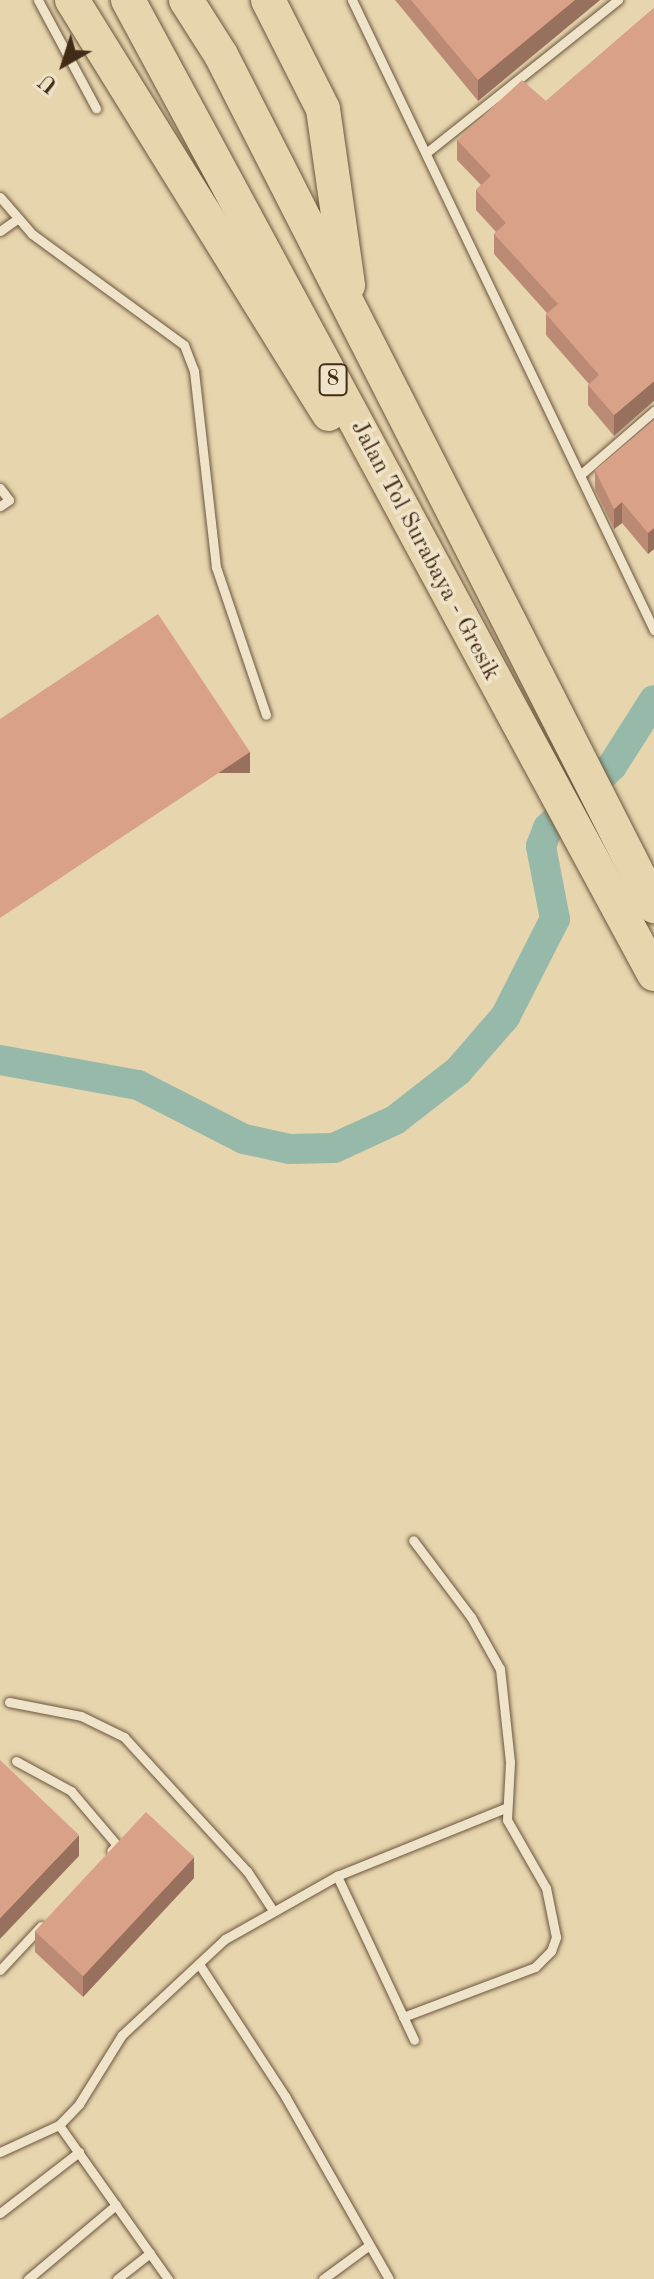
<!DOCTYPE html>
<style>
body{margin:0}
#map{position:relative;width:654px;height:2279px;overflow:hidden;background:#e7d5ae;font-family:"Old Standard TT",serif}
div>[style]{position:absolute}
.river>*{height:30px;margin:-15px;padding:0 15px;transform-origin:15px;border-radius:15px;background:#97b9aa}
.roads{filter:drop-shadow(0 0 2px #6b563d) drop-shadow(0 0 2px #6b563d)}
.lane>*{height:9px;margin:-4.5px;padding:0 4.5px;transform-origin:4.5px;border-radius:4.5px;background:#efe4ca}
.highway>*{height:34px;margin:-17px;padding:0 17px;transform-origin:17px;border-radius:17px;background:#e7d5ae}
.wall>*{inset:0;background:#bb8a74}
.shaded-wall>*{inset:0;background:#98715e;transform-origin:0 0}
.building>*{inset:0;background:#d9a187;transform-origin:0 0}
span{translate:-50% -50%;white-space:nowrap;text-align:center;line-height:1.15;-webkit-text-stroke:7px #efe4ca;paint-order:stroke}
.shield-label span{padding:2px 6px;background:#efe4ca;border:2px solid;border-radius:6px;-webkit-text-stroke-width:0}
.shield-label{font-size:22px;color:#422c17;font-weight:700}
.street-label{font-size:24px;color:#422c17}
.north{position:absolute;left:24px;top:24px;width:80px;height:80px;-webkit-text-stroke:6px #efe4ca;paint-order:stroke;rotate:219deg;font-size:22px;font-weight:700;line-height:32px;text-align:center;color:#422c17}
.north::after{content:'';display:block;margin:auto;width:28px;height:36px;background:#422c17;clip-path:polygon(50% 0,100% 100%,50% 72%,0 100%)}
</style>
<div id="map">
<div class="river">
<div style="left:0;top:1060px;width:140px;rotate:10.3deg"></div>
<div style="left:138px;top:1085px;width:119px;rotate:27deg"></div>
<div style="left:244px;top:1139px;width:46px;rotate:12.5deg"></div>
<div style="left:289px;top:1149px;width:45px;rotate:-1.3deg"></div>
<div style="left:334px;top:1148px;width:67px;rotate:-24.7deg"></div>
<div style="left:395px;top:1120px;width:80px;rotate:-37.9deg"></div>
<div style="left:458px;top:1071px;width:72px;rotate:-49deg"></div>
<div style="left:505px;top:1017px;width:110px;rotate:-63deg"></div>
<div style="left:555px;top:919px;width:74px;rotate:-100.9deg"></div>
<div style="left:541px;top:846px;width:19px;rotate:-69deg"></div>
<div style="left:548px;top:828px;width:89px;rotate:-44.1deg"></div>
<div style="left:612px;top:766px;width:78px;rotate:-57.5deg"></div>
</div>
<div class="roads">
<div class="lane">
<div style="left:38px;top:0;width:123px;rotate:61.8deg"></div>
<div style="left:352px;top:0;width:699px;rotate:64.39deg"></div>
<div style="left:426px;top:153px;width:246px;rotate:-38.6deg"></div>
<div style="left:0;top:197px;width:49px;rotate:49.1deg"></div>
<div style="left:32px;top:234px;width:188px;rotate:36.1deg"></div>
<div style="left:184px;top:345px;width:28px;rotate:69deg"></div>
<div style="left:194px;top:371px;width:197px;rotate:83.6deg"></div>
<div style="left:216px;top:567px;width:156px;rotate:71.3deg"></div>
<div style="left:0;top:231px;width:19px;rotate:-35deg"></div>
<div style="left:580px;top:475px;width:98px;rotate:-40.9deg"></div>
<div style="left:0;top:488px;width:15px;rotate:53deg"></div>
<div style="left:9px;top:500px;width:11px;rotate:146deg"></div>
<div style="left:9px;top:1702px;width:73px;rotate:11deg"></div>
<div style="left:81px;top:1716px;width:48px;rotate:26deg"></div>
<div style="left:124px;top:1737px;width:182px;rotate:47.5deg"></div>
<div style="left:247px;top:1871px;width:45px;rotate:56.7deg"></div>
<div style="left:16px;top:1761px;width:63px;rotate:28.6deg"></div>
<div style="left:71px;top:1791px;width:71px;rotate:49.6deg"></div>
<div style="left:117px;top:1845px;width:8px;rotate:135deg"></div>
<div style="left:337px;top:1876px;width:181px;rotate:-22deg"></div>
<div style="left:199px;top:1964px;width:158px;rotate:56.9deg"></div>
<div style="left:285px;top:2096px;width:210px;rotate:60.4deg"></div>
<div style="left:0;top:1970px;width:60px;rotate:-47deg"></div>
<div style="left:403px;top:2017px;width:141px;rotate:-20.7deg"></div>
<div style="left:535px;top:1967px;width:23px;rotate:-45deg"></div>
<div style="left:551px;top:1951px;width:15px;rotate:-70deg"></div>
<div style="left:556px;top:1937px;width:50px;rotate:-101.5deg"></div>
<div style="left:546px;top:1888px;width:78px;rotate:-119.8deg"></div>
<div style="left:507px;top:1820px;width:58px;rotate:-87deg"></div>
<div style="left:510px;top:1762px;width:94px;rotate:-96.1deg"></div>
<div style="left:500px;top:1669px;width:60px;rotate:-119.1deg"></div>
<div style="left:471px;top:1617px;width:96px;rotate:-127deg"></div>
<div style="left:59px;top:2125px;width:189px;rotate:54.7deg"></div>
<div style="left:0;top:2152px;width:65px;rotate:-24.6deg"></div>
<div style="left:59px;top:2125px;width:29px;rotate:-46deg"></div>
<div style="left:79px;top:2104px;width:81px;rotate:-58.1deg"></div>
<div style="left:122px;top:2035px;width:141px;rotate:-43deg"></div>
<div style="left:225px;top:1939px;width:129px;rotate:-29.4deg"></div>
<div style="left:337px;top:1876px;width:181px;rotate:64.8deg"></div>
<div style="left:0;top:2213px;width:100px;rotate:-37.7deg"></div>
<div style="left:28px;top:2279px;width:115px;rotate:-40.1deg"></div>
<div style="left:117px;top:2279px;width:42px;rotate:-38.2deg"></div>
<div style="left:323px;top:2279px;width:56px;rotate:-36.3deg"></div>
</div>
<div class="highway">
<div style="left:72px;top:0;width:487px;rotate:58.2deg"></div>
<div style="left:128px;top:0;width:1107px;rotate:61.63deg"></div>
<div style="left:186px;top:0;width:65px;rotate:57.5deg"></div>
<div style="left:221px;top:55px;width:955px;rotate:63.03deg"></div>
<div style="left:268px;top:0;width:122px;rotate:63.2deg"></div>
<div style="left:323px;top:109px;width:178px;rotate:81.9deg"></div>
</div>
</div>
<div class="wall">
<div style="clip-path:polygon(395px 0,600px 0,478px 101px)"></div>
<div style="clip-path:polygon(654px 8px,614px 436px,588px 405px,588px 385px,589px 384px,546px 335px,546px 314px,547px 313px,494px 254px,494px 234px,496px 232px,476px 210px,476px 190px,481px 185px,457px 160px,457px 140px,546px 101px)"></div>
<div style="clip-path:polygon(654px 420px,654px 549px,648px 554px,622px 523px,614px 529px,595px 490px,595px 470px)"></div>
<div style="clip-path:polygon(194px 1878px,83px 1997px,35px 1952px,35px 1931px)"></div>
</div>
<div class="shaded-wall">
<div style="clip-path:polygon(575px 0,600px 0,478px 101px,478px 80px)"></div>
<div style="clip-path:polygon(654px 381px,654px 401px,614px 436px,614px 415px)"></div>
<div style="clip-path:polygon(622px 502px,622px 523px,614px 529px,614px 509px)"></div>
<div style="clip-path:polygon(654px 528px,654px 549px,648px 554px,648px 533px)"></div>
<div style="left:250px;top:752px;width:21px;height:300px;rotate:90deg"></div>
<div style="clip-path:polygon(79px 1835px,79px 1856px,0 1939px,0 1918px)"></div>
<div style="clip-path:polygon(194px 1857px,194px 1878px,83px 1997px,83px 1976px)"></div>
</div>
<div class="building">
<div style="clip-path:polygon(411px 0,575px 0,478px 80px)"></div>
<div style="clip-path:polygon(654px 8px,654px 381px,614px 415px,588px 385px,599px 375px,546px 314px,558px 304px,494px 234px,506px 223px,476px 190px,491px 176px,457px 140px,522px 80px,546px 101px)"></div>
<div style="clip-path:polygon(654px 420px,654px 528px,648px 533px,622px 502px,614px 509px,595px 470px)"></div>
<div style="clip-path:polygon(158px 614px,250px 752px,0 918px,0 719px)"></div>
<div style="clip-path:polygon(0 1760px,79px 1835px,0 1918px)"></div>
<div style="left:146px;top:1812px;width:66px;height:163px;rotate:43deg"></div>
</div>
<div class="shield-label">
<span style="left:333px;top:380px">8</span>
</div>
<div class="street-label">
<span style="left:424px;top:551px;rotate:62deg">Jalan Tol Surabaya - Gresik</span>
</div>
<div class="north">U</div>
</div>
